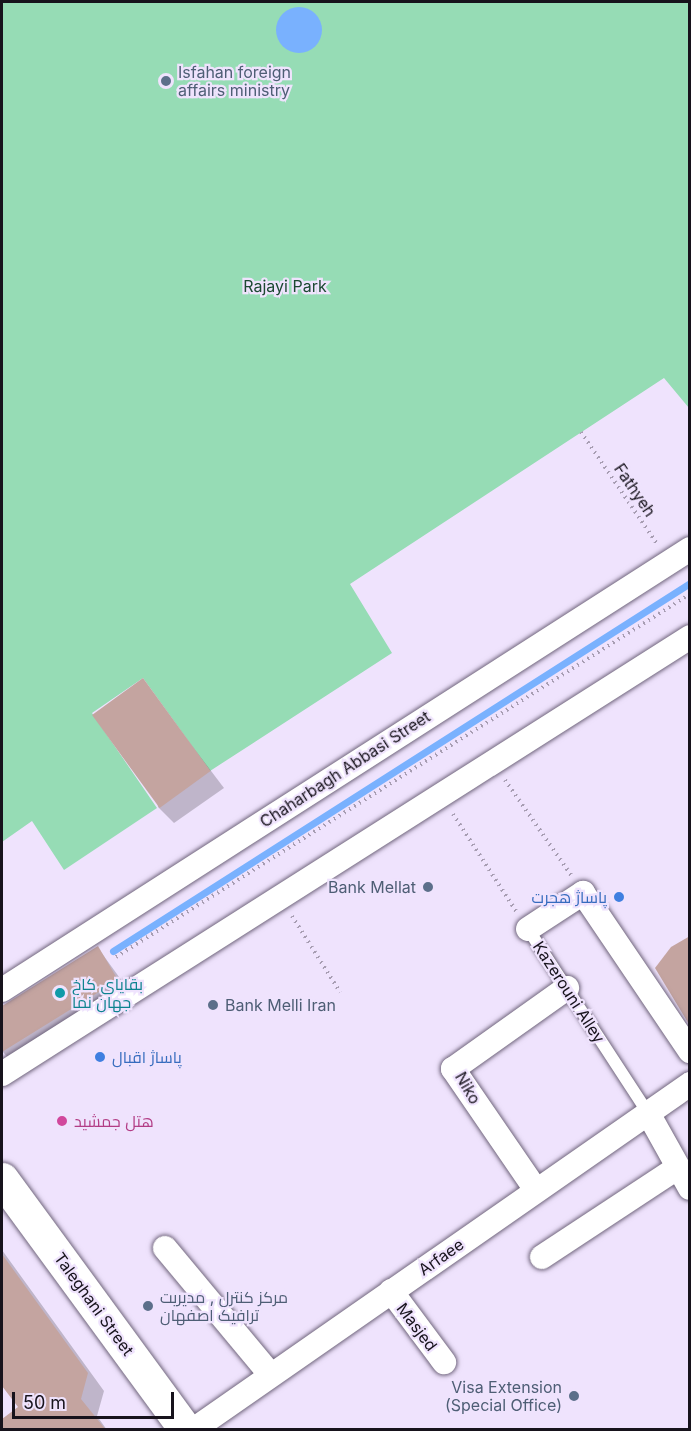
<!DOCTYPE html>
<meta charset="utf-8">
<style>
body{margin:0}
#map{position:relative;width:691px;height:1431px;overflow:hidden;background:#efe3fd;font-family:Inter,Cairo,sans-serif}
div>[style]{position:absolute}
.green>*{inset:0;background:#96dcb5}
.water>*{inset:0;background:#79b1fe}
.round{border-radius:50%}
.shadow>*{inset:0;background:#0003}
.stream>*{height:7px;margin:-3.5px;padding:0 3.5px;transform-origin:3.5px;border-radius:3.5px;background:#79b1fe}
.building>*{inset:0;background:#c4a4a0;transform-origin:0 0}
.path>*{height:4px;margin-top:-2px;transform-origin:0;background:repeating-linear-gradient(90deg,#a79db2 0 1.5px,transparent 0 6px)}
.roads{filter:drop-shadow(0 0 2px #71667d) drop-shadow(0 0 2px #71667d)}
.lane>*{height:12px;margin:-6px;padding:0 6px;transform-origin:6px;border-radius:6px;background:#fff}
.street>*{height:24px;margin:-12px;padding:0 12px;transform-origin:12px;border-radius:12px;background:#fff}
.secondary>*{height:33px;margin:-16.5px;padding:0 16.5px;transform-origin:16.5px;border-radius:16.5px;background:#fff}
.dots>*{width:16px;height:16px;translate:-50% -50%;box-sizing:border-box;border:3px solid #efe3fd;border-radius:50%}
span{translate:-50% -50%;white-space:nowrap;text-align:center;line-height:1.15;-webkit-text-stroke:4.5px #efe3fd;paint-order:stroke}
.service-label{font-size:16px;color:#4e5e75}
.left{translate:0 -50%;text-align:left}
.right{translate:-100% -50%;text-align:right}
.park-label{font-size:16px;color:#1c4932}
.street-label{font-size:16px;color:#17131c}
.shop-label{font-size:16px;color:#366cbe}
.culture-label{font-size:16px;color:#0d838f}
.hotel-label{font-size:16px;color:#b23c85}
.frame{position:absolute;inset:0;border:3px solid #17131c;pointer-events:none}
.scale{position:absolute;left:12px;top:1392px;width:162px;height:27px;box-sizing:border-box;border:3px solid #17131c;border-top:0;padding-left:8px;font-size:18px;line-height:21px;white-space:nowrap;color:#17131c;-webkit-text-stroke:4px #efe3fd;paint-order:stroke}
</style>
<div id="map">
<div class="green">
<div style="clip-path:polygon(2px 2px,689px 2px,689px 408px,664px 378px,350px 584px,392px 653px,210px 771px,143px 678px,92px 713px,157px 808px,64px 870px,32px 821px,2px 842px)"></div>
</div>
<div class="water">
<div class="round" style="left:276px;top:7px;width:46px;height:46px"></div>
</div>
<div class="shadow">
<div style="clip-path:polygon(142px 680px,224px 788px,174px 823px,158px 807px)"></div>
<div style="clip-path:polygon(98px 948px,130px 992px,14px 1064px,2px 1051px,2px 1008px)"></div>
<div style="clip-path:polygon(2px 1250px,104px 1391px,97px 1416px,107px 1430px,2px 1430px,2px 1421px,20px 1407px,2px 1384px)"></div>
</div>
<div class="stream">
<div style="left:113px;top:951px;width:684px;rotate:-32.53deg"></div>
</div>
<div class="building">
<div style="left:143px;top:678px;width:115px;height:63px;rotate:54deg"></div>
<div style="clip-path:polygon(690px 936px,690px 1026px,655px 968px,671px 947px)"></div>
<div style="clip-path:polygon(98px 946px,118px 980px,2px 1052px,2px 1006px)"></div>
<div style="clip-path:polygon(2px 1254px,88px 1373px,81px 1399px,106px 1430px,2px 1430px,2px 1419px,18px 1407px,2px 1386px)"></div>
</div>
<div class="path">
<div style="left:581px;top:432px;width:135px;rotate:55.8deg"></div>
<div style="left:505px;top:780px;width:116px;rotate:55.2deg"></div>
<div style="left:453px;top:814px;width:116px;rotate:57deg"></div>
<div style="left:292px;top:916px;width:90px;rotate:57.7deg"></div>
<div style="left:116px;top:957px;width:679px;rotate:-32.31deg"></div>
</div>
<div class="roads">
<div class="lane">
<div style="left:528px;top:929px;width:220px;rotate:56.9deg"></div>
</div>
<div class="street">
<div style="left:528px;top:929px;width:66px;rotate:-33.2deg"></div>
<div style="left:583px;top:893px;width:191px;rotate:55.9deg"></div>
<div style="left:2px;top:990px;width:817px;rotate:-32.66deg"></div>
<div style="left:2px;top:1074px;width:815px;rotate:-32.42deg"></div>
<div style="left:648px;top:1113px;width:86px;rotate:60.8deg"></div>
<div style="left:536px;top:1190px;width:147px;rotate:-124.4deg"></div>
<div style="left:453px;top:1069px;width:140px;rotate:-35.4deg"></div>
<div style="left:165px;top:1248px;width:165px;rotate:50.2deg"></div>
<div style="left:542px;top:1257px;width:162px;rotate:-33.4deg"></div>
<div style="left:391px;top:1291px;width:89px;rotate:53.3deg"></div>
<div style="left:193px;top:1430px;width:606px;rotate:-34.84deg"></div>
</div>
<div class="secondary">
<div style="left:2px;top:1179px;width:311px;rotate:53.8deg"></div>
</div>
</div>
<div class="dots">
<div style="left:166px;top:81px;background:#5c6f8a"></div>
<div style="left:428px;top:887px;background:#5c6f8a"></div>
<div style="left:619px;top:897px;background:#3f7fe0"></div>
<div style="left:60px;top:993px;background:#0f9aa8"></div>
<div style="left:213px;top:1005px;background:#5c6f8a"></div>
<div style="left:100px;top:1057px;background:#3f7fe0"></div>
<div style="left:62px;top:1121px;background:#d1479c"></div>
<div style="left:148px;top:1306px;background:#5c6f8a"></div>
<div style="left:574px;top:1396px;background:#5c6f8a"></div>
</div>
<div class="service-label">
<span class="left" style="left:178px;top:81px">Isfahan foreign<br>affairs ministry</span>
<span class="right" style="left:416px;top:887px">Bank Mellat</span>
<span class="left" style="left:225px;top:1005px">Bank Melli Iran</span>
<span class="left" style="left:160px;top:1306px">مرکز کنترل , مدیریت<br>ترافیک اصفهان</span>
<span class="right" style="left:562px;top:1396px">Visa Extension<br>(Special Office)</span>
</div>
<div class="park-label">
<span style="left:285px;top:286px">Rajayi Park</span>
</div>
<div class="street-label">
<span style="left:635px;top:490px;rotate:56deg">Fathyeh</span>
<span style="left:345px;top:769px;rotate:-33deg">Chaharbagh Abbasi Street</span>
<span style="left:569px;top:992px;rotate:57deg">Kazerouni Alley</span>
<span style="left:468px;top:1088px;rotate:60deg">Niko</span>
<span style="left:441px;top:1257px;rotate:-35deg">Arfaee</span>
<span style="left:94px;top:1304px;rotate:54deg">Taleghani Street</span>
<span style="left:417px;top:1327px;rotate:53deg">Masjed</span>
</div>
<div class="shop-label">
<span class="right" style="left:607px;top:897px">پاساژ هجرت</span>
<span class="left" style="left:112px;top:1057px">پاساژ اقبال</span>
</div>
<div class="culture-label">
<span class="left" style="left:72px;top:993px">بقایای کاخ<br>جهان نما</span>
</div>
<div class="hotel-label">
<span class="left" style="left:74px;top:1121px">هتل جمشید</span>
</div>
<div class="frame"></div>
<div class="scale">50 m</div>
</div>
